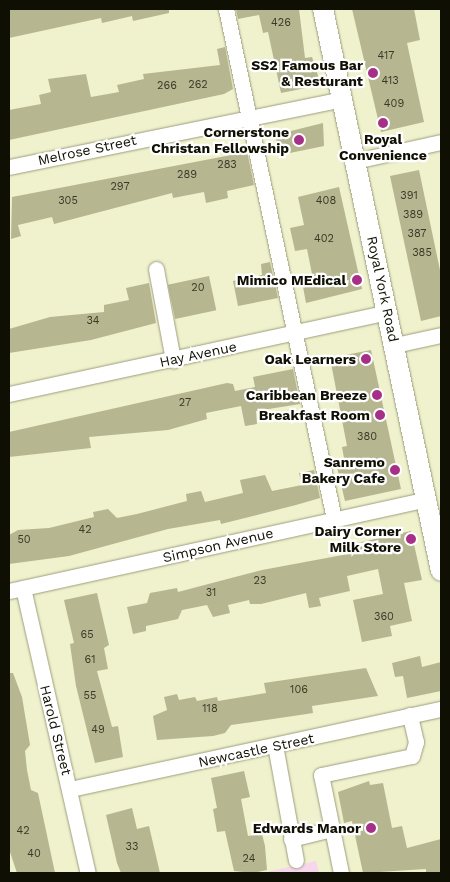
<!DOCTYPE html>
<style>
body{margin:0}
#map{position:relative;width:450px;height:882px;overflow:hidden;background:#f0f1cd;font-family:"Work Sans",sans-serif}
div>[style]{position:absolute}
.green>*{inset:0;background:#f7d5eb}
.building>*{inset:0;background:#b6b690;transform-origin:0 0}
.roads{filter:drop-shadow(0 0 1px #9c9d7c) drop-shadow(0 0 1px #9c9d7c)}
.minor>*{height:15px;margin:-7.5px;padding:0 7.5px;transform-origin:7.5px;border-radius:7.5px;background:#fff}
.major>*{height:20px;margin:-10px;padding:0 10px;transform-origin:10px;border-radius:10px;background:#fff}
.dots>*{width:14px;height:14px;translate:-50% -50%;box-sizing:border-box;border:2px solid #fff;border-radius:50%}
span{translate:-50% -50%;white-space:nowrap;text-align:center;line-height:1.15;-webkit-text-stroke:4.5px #fff;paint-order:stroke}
.number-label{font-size:11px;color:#393927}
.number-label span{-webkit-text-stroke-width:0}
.poi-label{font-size:14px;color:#0f0f04;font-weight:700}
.right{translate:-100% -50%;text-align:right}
.street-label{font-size:14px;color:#0f0f04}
.frame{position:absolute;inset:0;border:10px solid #0f0f04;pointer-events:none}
</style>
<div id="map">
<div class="green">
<div style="clip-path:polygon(316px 861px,319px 873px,262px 873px)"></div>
</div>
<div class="building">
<div style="clip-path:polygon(9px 9px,169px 9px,169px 13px,133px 21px,132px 16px,102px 23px,101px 18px,9px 38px)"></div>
<div style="clip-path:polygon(236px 9px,299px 9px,305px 58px,312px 57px,321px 85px,281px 93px,268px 32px,263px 33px,259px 15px,238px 19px)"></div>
<div style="clip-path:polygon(352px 9px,414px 9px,420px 40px,407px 43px,424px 122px,381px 132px)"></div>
<div style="clip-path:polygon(225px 47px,233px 89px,224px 94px,9px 140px,9px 110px,41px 104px,39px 95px,51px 92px,48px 79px,86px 74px,91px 97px,119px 92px,117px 85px,144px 79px,143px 74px,220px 65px,217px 49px)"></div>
<div style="clip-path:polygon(323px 123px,324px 146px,280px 155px,275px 135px)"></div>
<div style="clip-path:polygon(247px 152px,254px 185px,227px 191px,228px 198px,206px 203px,204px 192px,173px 198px,172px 193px,54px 224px,52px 217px,18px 225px,21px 236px,11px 239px,12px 197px)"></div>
<div style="clip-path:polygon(419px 170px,441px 275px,441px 316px,421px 321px,390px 176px)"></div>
<div style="clip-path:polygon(339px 187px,362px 289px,306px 303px,301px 276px,312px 274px,307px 249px,295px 251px,290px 228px,304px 225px,298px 197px)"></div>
<div style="clip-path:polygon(270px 262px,278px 298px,238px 306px,233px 281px,262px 275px,261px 264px)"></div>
<div style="left:209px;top:276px;width:35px;height:42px;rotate:78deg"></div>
<div style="clip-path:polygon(149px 283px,156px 323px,91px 340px,9px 353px,9px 329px,50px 317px,104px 312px,104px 305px,129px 300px,126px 288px)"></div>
<div style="clip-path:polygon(371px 350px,401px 489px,345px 501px,335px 459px,344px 458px,342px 447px,347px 446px,330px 358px)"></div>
<div style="clip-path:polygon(293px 369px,300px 404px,256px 411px,257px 424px,245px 426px,241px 406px,206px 413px,207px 419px,168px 430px,89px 437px,91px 448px,9px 457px,9px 432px,227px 383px,233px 384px,235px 391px,255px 387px,253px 377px)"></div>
<div style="clip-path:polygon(314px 470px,320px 498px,296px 505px,221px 524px,220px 520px,168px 529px,69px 556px,9px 564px,9px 535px,18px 530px,49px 528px,94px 517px,93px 512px,108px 509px,117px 518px,137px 514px,187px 501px,186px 494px,201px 491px,205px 502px,243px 493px,240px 480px,265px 475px,272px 491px,302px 485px,299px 473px)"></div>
<div style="clip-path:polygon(411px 531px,422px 580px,404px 583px,412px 621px,390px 626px,392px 636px,362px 642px,353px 600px,383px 594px,378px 569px,347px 576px,350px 591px,319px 598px,321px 606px,309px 608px,306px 593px,261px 604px,250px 604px,249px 600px,228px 605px,230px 613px,213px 617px,207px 605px,182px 610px,178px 619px,146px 626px,146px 631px,133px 634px,127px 607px,147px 603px,150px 593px,177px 588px,178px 592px,262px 570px,359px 552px,357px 543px)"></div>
<div style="clip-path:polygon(97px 593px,109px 645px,104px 648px,108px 669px,97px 671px,112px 727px,118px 726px,123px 757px,95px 763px,76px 686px,70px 644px,74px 643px,64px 600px)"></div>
<div style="clip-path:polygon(420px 656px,422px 667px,441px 662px,441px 691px,407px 698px,403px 676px,395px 677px,392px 663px)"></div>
<div style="clip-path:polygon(366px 668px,378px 696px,312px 706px,313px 713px,300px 715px,231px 725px,225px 733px,213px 736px,157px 740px,153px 716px,167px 710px,164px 697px,177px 694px,179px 700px,195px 697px,197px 701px,217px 697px,218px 701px,266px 693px,264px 683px)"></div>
<div style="clip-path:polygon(9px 673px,13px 673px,22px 697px,30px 745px,25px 751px,27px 770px,31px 790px,38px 793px,55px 873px,17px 873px,9px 849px)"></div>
<div style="clip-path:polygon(244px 771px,250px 797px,241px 799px,248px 836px,262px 834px,265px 846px,267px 870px,253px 873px,234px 871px,225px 831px,217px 832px,213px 809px,217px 808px,211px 778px)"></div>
<div style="clip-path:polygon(369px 781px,370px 785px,383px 783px,392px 828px,402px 826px,407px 848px,441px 839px,441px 873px,426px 873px,426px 869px,363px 873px,352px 821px,344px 823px,338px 792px)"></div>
<div style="clip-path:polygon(132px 808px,137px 829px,149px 826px,160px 873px,121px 873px,117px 863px,106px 815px)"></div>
</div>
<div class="roads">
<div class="minor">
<div style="left:226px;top:9px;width:521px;rotate:78.04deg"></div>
<div style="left:355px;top:161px;width:88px;rotate:-12.5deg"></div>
<div style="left:9px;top:167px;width:340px;rotate:-11.5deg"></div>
<div style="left:156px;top:269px;width:93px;rotate:79.4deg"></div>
<div style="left:395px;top:345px;width:47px;rotate:-12.3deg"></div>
<div style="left:9px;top:394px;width:388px;rotate:-12.2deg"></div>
<div style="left:23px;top:588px;width:292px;rotate:77.2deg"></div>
<div style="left:9px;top:591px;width:428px;rotate:-12.4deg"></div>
<div style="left:275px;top:745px;width:117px;rotate:79.7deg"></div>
<div style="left:70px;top:789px;width:380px;rotate:-12.2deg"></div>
<div style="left:291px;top:839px;width:42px;rotate:-13.7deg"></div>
<div style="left:341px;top:873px;width:100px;rotate:-101.5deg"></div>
<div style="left:321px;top:775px;width:93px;rotate:-11.8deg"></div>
<div style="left:412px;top:756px;width:15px;rotate:-74deg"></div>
<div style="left:416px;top:742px;width:28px;rotate:-103deg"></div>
</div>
<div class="major">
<div style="left:323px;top:9px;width:574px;rotate:78.14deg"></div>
</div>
</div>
<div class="dots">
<div style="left:373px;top:73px;background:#a63088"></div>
<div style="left:383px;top:123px;background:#a63088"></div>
<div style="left:299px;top:140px;background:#a63088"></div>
<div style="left:357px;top:280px;background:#a63088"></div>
<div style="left:366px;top:359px;background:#a63088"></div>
<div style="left:377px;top:395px;background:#a63088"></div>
<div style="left:380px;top:415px;background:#a63088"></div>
<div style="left:395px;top:470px;background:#a63088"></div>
<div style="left:411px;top:539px;background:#a63088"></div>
<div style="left:371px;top:828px;background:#a63088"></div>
</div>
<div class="number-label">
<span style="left:281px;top:23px">426</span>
<span style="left:386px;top:56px">417</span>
<span style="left:390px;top:81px">413</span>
<span style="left:198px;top:85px">262</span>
<span style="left:167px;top:86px">266</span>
<span style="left:394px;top:104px">409</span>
<span style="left:227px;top:165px">283</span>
<span style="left:187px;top:175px">289</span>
<span style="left:120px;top:187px">297</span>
<span style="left:409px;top:196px">391</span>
<span style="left:68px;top:201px">305</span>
<span style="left:326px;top:201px">408</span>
<span style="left:413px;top:215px">389</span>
<span style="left:417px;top:234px">387</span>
<span style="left:324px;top:239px">402</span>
<span style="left:422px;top:253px">385</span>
<span style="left:198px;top:288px">20</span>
<span style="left:93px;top:321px">34</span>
<span style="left:185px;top:403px">27</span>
<span style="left:367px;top:437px">380</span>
<span style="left:85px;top:530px">42</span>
<span style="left:24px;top:540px">50</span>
<span style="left:260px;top:581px">23</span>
<span style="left:211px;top:593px">31</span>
<span style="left:384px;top:617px">360</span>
<span style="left:87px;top:635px">65</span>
<span style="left:90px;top:660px">61</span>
<span style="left:299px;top:690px">106</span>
<span style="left:90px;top:696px">55</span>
<span style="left:210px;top:709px">118</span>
<span style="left:98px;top:730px">49</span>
<span style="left:23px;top:831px">42</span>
<span style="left:132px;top:847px">33</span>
<span style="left:34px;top:854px">40</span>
<span style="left:249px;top:859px">24</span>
</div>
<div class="poi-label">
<span class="right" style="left:363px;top:73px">SS2 Famous Bar<br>&amp; Resturant</span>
<span class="right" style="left:289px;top:140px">Cornerstone<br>Christan Fellowship</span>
<span style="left:383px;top:147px">Royal<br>Convenience</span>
<span class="right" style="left:346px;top:280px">Mimico MEdical</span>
<span class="right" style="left:356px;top:359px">Oak Learners</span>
<span class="right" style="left:367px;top:395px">Caribbean Breeze</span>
<span class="right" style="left:370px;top:415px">Breakfast Room</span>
<span class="right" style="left:385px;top:470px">Sanremo<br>Bakery Cafe</span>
<span class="right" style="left:401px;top:539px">Dairy Corner<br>Milk Store</span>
<span class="right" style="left:361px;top:828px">Edwards Manor</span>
</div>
<div class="street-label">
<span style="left:87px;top:150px;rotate:-12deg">Melrose Street</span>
<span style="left:383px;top:289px;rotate:78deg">Royal York Road</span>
<span style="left:198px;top:354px;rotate:-12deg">Hay Avenue</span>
<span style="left:218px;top:545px;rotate:-13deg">Simpson Avenue</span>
<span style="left:56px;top:730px;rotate:76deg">Harold Street</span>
<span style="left:256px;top:750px;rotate:-12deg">Newcastle Street</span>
</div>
<div class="frame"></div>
</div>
